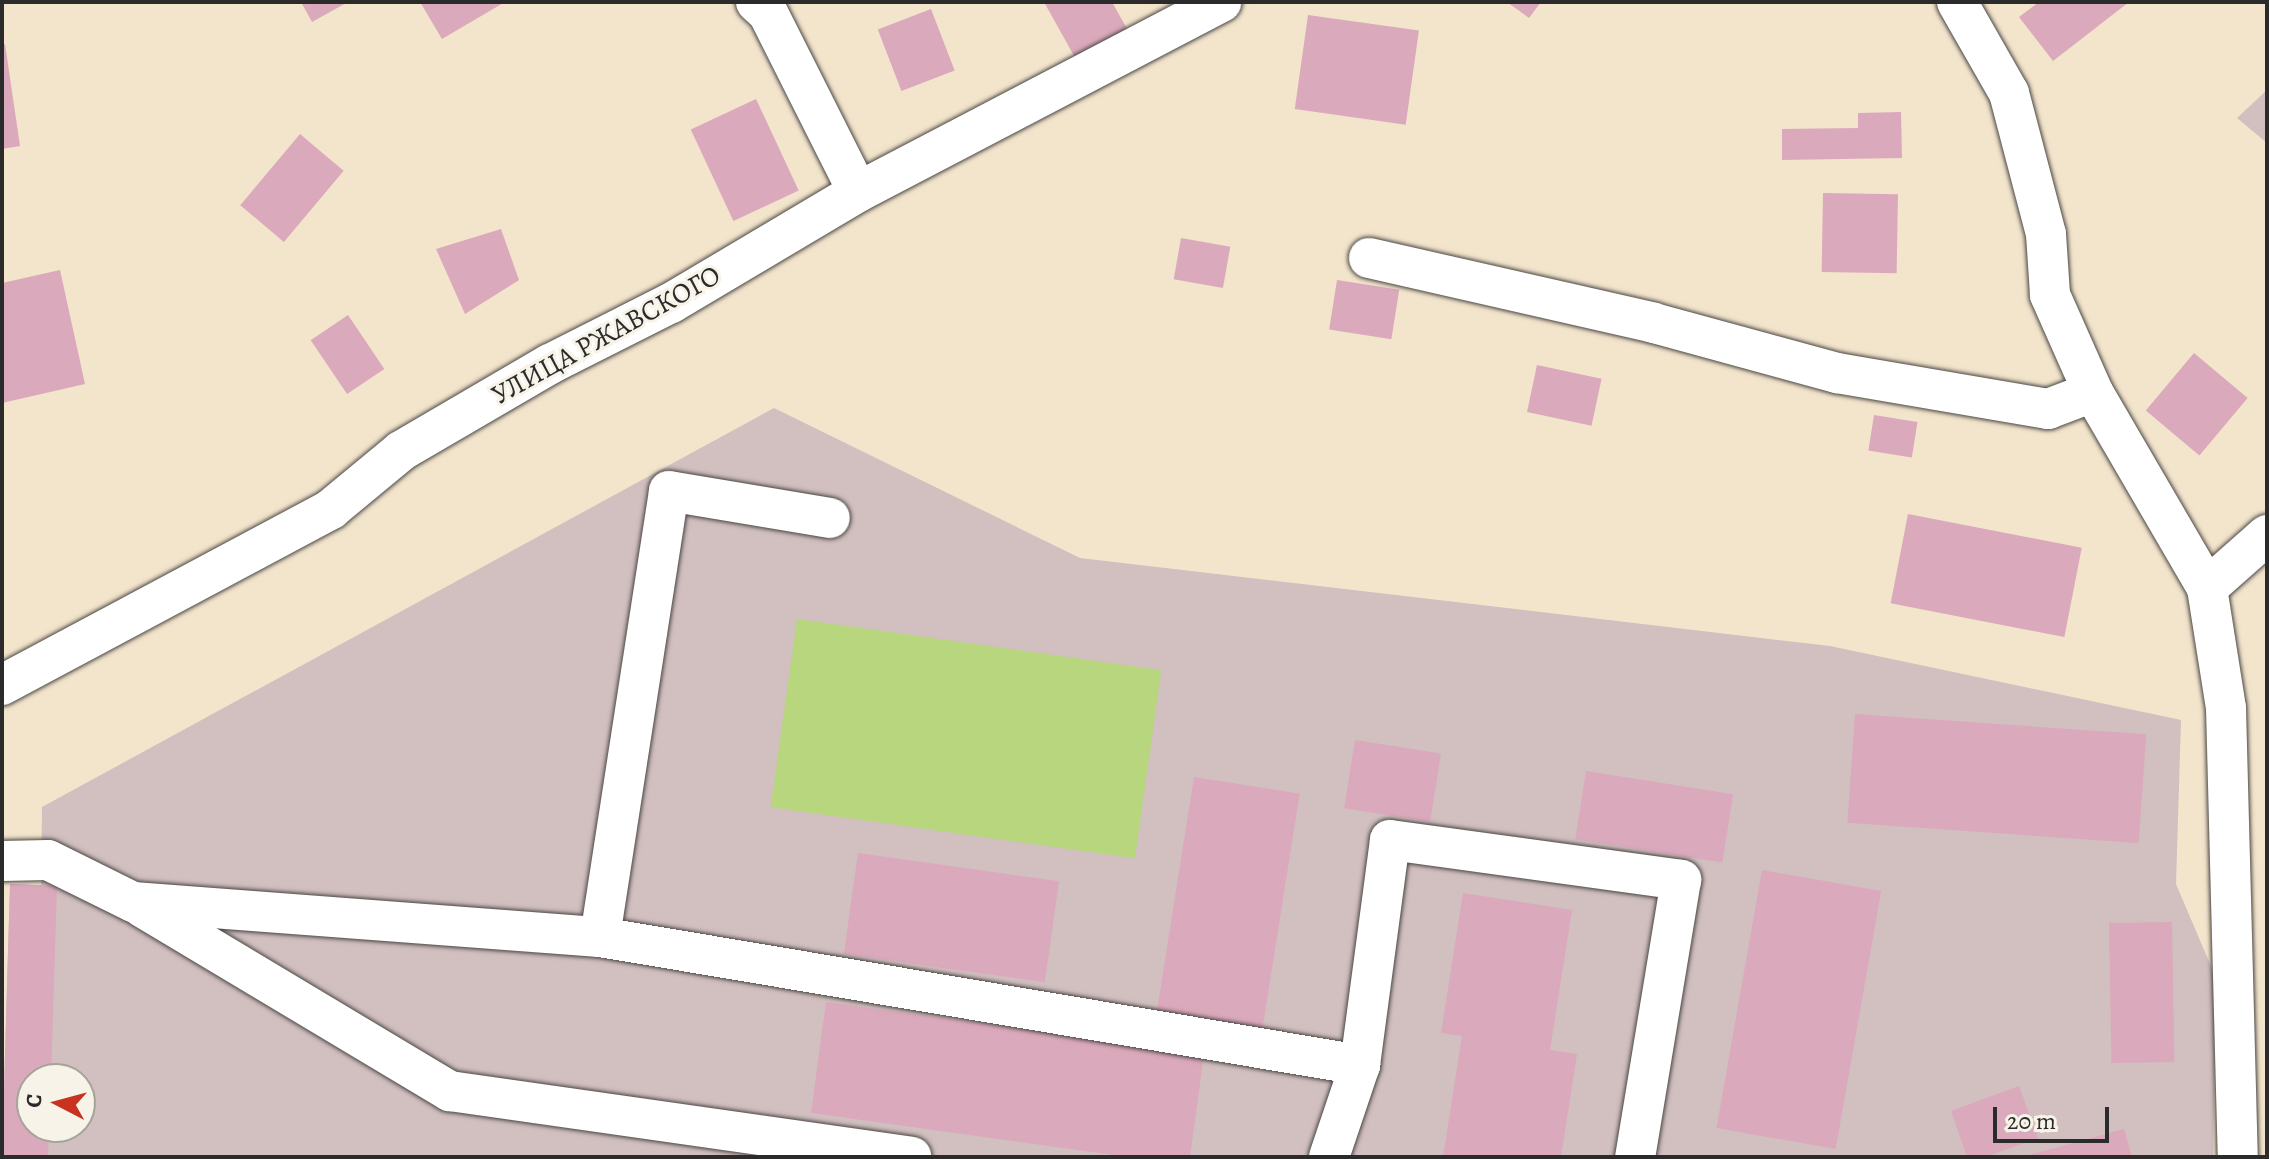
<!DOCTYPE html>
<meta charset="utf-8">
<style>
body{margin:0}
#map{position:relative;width:2269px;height:1159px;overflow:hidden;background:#f3e4cc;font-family:Alegreya,serif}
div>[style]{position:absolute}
.industrial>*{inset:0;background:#d2bfc0}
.green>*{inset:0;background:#b7d67d;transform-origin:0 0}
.building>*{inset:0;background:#dba9bc;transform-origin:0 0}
.roads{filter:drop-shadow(0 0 2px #494743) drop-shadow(0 0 2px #494743)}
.minor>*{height:40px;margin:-20px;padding:0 20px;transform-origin:20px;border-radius:20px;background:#fff}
span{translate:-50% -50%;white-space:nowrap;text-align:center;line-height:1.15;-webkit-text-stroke:6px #f7f3e8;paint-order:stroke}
.street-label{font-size:28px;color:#2b2b2b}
.frame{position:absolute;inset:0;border:4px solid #2b2b2b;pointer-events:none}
.north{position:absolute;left:16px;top:1063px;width:80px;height:80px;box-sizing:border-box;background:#f7f3e8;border:2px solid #a5a39c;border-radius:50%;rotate:276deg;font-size:22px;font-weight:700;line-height:32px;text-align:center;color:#2b2b2b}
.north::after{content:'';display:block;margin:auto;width:28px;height:36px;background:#c8321e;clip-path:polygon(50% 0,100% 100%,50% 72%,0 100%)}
.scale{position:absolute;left:1993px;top:1107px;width:116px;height:36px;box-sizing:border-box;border:4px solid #2b2b2b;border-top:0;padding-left:10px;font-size:24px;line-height:28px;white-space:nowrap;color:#2b2b2b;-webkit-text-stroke:6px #f7f3e8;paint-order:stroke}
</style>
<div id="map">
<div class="industrial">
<div style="clip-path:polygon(2267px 90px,2267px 143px,2237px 118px)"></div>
<div style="clip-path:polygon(evenodd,774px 408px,1080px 558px,1830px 646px,2181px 720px,2176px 884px,2216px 978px,2213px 1157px,2px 1157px,10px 884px,41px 885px,42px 807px,774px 408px,32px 1079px,80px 1079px,80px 1127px,32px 1127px,32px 1079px)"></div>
</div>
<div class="green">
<div style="left:797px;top:619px;width:368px;height:190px;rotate:8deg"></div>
</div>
<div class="building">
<div style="clip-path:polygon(301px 2px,348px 2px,312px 22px)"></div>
<div style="clip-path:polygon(420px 2px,505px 2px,442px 39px)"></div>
<div style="clip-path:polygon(1044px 2px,1112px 2px,1130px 34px,1078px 63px)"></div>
<div style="clip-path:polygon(1507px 2px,1541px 2px,1529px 18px)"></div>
<div style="clip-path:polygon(2039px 2px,2129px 2px,2053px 61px,2019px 17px)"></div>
<div style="left:931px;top:9px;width:66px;height:57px;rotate:69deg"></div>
<div style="left:1308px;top:15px;width:112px;height:95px;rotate:8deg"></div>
<div style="clip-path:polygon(5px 44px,20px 146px,2px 149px,2px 45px)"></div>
<div style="left:756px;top:99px;width:101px;height:72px;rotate:65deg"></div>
<div style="clip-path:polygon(1901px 112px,1902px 158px,1782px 160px,1782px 129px,1858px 128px,1858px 113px)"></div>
<div style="left:300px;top:134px;width:57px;height:93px;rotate:40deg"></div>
<div style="left:1823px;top:193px;width:75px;height:79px;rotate:1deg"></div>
<div style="clip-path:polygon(501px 229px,519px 280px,465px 314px,436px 249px)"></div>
<div style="left:1181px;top:238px;width:50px;height:42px;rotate:10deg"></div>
<div style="clip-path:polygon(60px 270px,85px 384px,2px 403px,2px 283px)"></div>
<div style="left:1337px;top:280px;width:63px;height:50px;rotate:9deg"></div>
<div style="left:348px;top:315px;width:65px;height:45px;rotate:56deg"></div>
<div style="left:2194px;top:353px;width:70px;height:75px;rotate:40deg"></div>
<div style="left:1537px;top:365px;width:66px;height:48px;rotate:12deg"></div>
<div style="left:1874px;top:415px;width:44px;height:36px;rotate:9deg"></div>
<div style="left:1908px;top:514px;width:177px;height:91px;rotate:11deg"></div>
<div style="left:1855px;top:714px;width:292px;height:109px;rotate:4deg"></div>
<div style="left:1355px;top:740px;width:87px;height:69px;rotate:9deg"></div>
<div style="left:1586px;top:771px;width:149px;height:69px;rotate:9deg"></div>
<div style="left:1194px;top:777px;width:107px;height:239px;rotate:9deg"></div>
<div style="left:858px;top:853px;width:203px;height:102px;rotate:8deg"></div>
<div style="left:1762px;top:870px;width:121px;height:262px;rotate:10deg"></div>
<div style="clip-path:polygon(10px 884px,57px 886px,51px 1079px,32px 1079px,32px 1127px,49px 1127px,48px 1157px,2px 1157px)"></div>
<div style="clip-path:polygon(1463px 893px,1572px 910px,1550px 1050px,1577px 1054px,1561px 1157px,1443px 1157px,1462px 1036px,1441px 1033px)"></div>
<div style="left:2172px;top:922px;width:140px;height:63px;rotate:89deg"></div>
<div style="clip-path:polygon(826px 1002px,1204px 1054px,1190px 1157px,1128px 1157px,811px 1113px)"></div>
<div style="clip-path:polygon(2019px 1086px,2038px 1138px,1985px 1157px,1967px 1157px,1951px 1111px)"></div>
<div style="clip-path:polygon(2124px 1129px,2132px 1157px,2026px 1157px,2026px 1156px)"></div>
</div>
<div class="roads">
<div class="minor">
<div style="left:756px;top:2px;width:16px;rotate:43deg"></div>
<div style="left:768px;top:13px;width:200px;rotate:63.3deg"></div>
<div style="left:1957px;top:2px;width:105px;rotate:60.3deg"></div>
<div style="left:2009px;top:93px;width:146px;rotate:75.3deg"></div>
<div style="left:2046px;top:234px;width:61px;rotate:86.2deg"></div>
<div style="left:2050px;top:295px;width:106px;rotate:66.1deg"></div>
<div style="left:2093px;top:392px;width:227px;rotate:59.8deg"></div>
<div style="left:2207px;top:588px;width:121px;rotate:81deg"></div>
<div style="left:2226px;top:708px;width:449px;rotate:88.5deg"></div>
<div style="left:1369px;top:258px;width:292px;rotate:12.8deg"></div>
<div style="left:1654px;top:323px;width:190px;rotate:15.3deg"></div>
<div style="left:1837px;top:373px;width:214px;rotate:9.7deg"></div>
<div style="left:2048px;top:409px;width:48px;rotate:-20.7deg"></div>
<div style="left:2207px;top:588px;width:80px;rotate:-41.5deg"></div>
<div style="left:2px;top:685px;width:373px;rotate:-28.1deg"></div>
<div style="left:331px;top:509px;width:91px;rotate:-39.6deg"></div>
<div style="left:401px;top:451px;width:173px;rotate:-30.3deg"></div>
<div style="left:550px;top:364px;width:136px;rotate:-26.8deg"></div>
<div style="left:671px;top:303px;width:217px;rotate:-30.7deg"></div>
<div style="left:858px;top:192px;width:410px;rotate:-27.6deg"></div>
<div style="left:2px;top:861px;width:46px;rotate:-1.2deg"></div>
<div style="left:48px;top:860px;width:95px;rotate:26.3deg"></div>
<div style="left:133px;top:902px;width:468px;rotate:4.3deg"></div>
<div style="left:600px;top:937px;width:771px;rotate:9.56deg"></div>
<div style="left:142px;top:907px;width:359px;rotate:30.9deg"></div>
<div style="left:450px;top:1091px;width:466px;rotate:8.1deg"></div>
<div style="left:600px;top:937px;width:451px;rotate:-81.2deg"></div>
<div style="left:669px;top:491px;width:163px;rotate:9.5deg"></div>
<div style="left:1329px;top:1157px;width:97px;rotate:-71.4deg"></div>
<div style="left:1360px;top:1065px;width:227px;rotate:-82.4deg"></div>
<div style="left:1390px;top:840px;width:294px;rotate:7.8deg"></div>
<div style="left:1681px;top:880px;width:281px;rotate:99.4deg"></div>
</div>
</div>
<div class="street-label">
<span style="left:606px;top:335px;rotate:-29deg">УЛИЦА РЖАВСКОГО</span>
</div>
<div class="frame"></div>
<div class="north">С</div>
<div class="scale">20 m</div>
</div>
